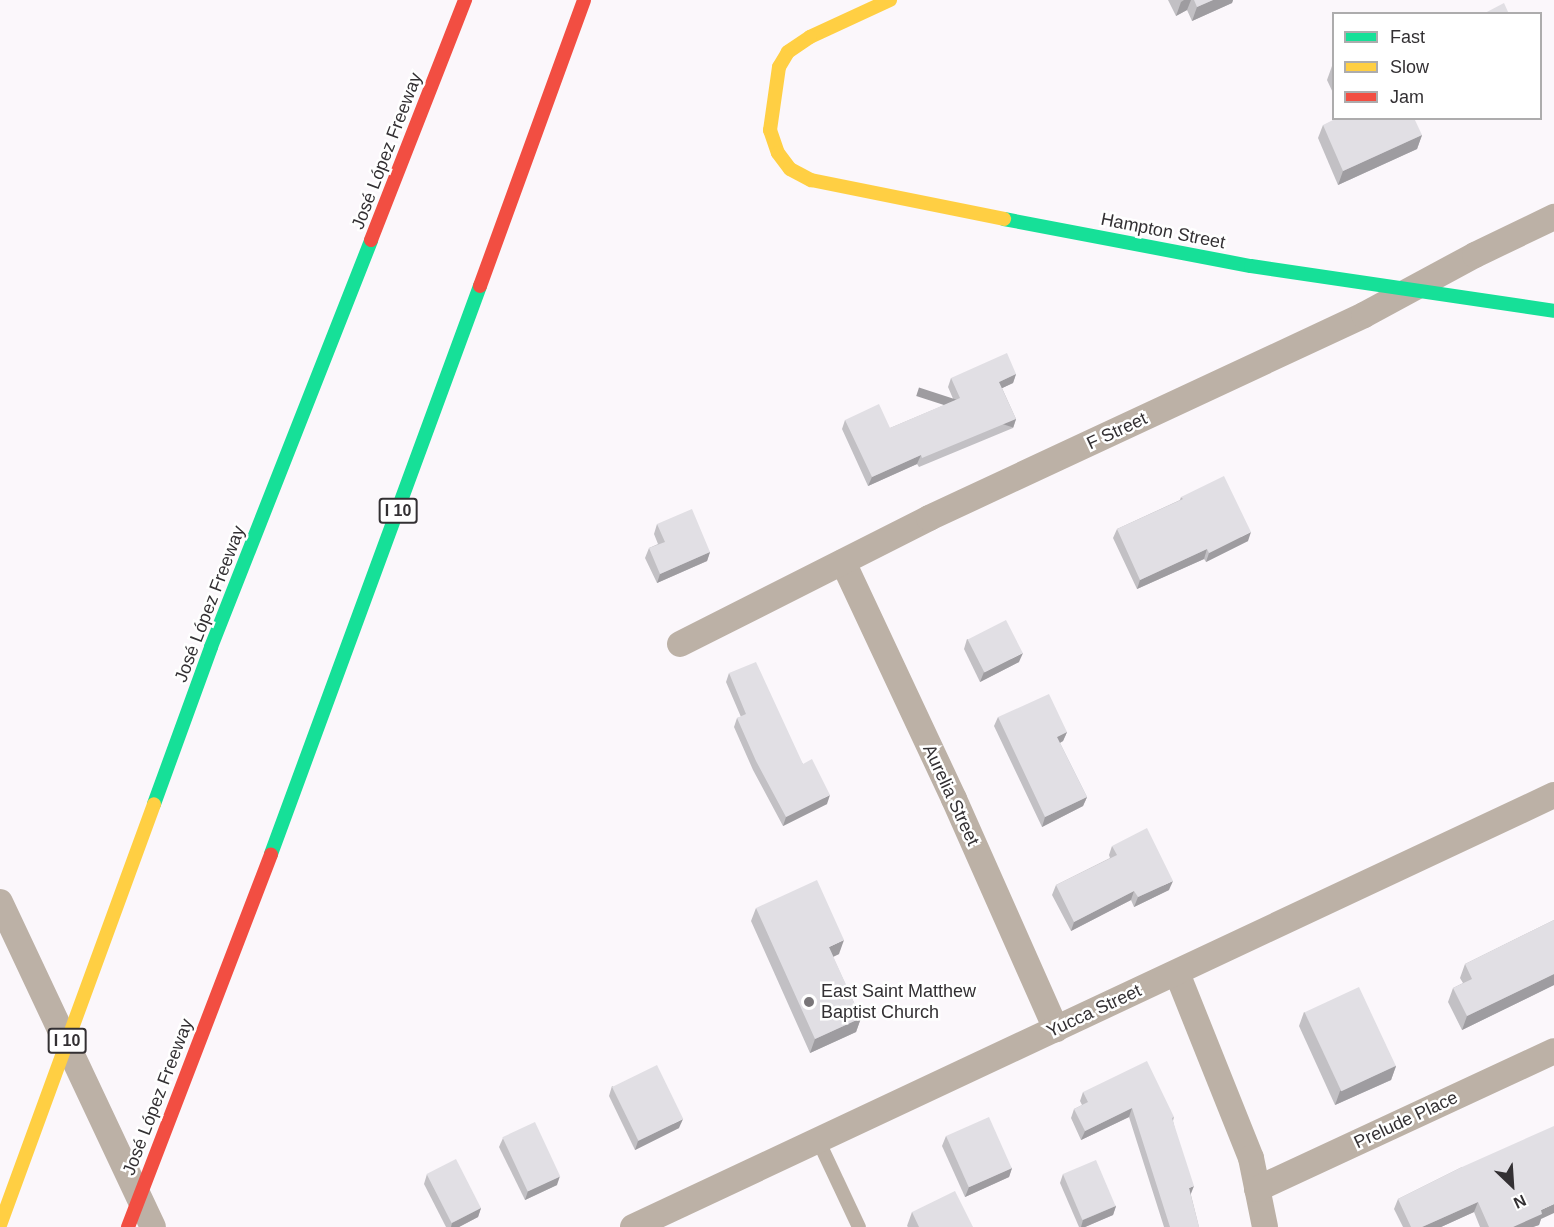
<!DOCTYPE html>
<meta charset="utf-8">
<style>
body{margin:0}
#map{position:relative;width:1554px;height:1227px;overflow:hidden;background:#fbf7fb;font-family:Arial,sans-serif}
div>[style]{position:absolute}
.lane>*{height:14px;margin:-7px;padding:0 7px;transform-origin:7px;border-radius:7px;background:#bcb1a6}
.street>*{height:26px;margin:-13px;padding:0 13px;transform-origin:13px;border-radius:13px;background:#bcb1a6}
.fast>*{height:14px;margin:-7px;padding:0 7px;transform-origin:7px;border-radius:7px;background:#16e098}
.slow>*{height:14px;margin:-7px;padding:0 7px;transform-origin:7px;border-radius:7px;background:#ffcf43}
.jam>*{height:14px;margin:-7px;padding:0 7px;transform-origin:7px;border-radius:7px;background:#f24e42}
.wall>*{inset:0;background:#c2c0c4}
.shaded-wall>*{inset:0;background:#9e9ca0;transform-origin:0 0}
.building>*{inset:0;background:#e1dfe4;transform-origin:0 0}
.dots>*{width:16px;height:16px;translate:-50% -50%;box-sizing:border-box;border:3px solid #fff;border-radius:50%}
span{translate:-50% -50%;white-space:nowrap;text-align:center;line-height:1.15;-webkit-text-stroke:5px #fff;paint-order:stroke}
.shield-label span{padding:2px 4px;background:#fff;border:2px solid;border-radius:4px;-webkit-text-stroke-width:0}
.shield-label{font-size:16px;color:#333033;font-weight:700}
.street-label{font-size:18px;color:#333033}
.poi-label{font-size:18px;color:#333033}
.left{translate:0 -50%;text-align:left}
.legend{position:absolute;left:1332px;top:12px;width:210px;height:108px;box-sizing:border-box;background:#fff;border:2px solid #adacad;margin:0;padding:8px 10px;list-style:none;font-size:18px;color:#333033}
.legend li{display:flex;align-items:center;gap:12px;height:30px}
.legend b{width:30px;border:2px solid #adacad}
.north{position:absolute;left:1482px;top:1155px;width:60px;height:60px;-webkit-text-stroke:4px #fff;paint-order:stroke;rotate:155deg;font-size:16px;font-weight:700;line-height:24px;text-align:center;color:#333033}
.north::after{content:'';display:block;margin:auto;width:21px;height:27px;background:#333033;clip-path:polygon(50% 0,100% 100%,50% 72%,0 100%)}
</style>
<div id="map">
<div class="lane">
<div style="left:818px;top:1140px;width:96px;rotate:64.8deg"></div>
</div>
<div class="street">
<div style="left:843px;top:562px;width:262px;rotate:64.9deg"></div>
<div style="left:954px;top:799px;width:252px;rotate:66.1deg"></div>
<div style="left:680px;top:644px;width:279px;rotate:-26.8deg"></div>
<div style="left:929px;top:518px;width:480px;rotate:-25deg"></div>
<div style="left:1364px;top:315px;width:126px;rotate:-28.4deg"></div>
<div style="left:1475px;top:255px;width:88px;rotate:-25.7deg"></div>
<div style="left:0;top:902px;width:359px;rotate:64.8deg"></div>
<div style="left:1177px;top:973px;width:199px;rotate:68.2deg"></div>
<div style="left:1251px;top:1158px;width:70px;rotate:78.5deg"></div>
<div style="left:1257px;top:1189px;width:327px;rotate:-24.9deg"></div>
<div style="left:633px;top:1227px;width:1017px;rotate:-25.13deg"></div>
</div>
<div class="fast">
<div style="left:1004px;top:219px;width:251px;rotate:10.8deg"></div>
<div style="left:1251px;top:266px;width:306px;rotate:8.4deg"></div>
<div style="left:154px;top:804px;width:167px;rotate:-70deg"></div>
<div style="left:211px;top:647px;width:437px;rotate:-68.5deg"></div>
<div style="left:271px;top:854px;width:605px;rotate:-69.8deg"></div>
</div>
<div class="slow">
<div style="left:890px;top:0;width:88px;rotate:155.2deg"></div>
<div style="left:810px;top:37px;width:27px;rotate:146deg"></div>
<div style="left:788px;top:52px;width:17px;rotate:121deg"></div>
<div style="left:779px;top:67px;width:64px;rotate:98.1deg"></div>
<div style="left:770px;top:130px;width:24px;rotate:71deg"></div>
<div style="left:778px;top:153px;width:20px;rotate:53deg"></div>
<div style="left:790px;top:169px;width:24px;rotate:28deg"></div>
<div style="left:811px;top:180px;width:197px;rotate:11.4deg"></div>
<div style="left:0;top:1225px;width:448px;rotate:-69.9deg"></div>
</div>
<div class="jam">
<div style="left:371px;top:240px;width:258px;rotate:-68.6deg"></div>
<div style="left:480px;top:286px;width:304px;rotate:-70deg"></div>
<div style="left:128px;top:1227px;width:399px;rotate:-69deg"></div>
</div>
<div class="wall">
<div style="clip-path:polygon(1168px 0,1233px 0,1232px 3px,1192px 21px,1187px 10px,1176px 16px)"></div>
<div style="clip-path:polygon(1334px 65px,1334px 95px,1327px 80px,1332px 66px)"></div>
<div style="clip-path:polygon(1323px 125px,1422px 135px,1417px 149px,1338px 185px,1318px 138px)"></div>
<div style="clip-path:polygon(1016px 374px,1013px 383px,1002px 388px,1016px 419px,1013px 428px,919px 467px,917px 464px,868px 486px,842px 429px,845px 420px,890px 428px,954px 401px,948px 387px,951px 378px)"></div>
<div style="clip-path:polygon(1181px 497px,1248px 541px,1206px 562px,1204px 559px,1137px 589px,1113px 538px,1117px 529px,1180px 500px)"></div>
<div style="clip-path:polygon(657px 524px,710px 552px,707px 561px,657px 583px,645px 558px,649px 548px,658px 544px,654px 534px)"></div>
<div style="clip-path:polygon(967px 639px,1019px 662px,980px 682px,964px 649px)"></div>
<div style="clip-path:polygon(729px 673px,803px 764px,827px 804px,783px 826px,753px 770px,734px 727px,737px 718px,741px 717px,726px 682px)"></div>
<div style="clip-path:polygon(998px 717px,1067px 732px,1063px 741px,1060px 743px,1087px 797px,1083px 806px,1042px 827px,994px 726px)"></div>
<div style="clip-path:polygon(1112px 846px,1169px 890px,1134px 907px,1131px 900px,1071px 931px,1052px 895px,1056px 885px,1110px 858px,1109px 855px)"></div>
<div style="clip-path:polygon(756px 908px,839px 954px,833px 957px,861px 1018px,856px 1032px,810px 1053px,751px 921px)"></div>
<div style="clip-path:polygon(1554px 920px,1554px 985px,1462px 1030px,1448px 1002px,1453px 988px,1463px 983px,1460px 978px,1465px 964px)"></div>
<div style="clip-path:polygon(1304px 1012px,1396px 1066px,1391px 1080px,1335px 1105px,1299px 1026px)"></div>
<div style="clip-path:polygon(612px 1086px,679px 1128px,635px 1150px,609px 1096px)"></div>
<div style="clip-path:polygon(1083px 1092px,1174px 1117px,1173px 1121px,1191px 1195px,1199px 1227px,1164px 1227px,1129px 1117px,1081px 1140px,1071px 1118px,1074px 1109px,1082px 1105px,1080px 1101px)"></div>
<div style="clip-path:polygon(946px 1136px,1012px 1168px,1009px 1177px,965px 1197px,942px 1146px)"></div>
<div style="clip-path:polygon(503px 1138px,557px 1185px,525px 1200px,499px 1147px)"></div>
<div style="clip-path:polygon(1462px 1167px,1541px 1219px,1539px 1225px,1533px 1227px,1480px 1227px,1474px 1212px,1441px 1227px,1403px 1227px,1394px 1209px,1398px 1199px)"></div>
<div style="clip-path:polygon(427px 1174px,481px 1208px,478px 1217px,459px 1227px,446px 1227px,424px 1184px)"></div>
<div style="clip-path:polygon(1063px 1174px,1116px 1206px,1113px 1215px,1085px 1227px,1079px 1227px,1060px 1183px)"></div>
<div style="clip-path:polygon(912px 1212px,973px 1227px,908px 1227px,907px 1226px)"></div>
</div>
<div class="shaded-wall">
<div style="clip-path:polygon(1184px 0,1191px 0,1187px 10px,1176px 16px,1181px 2px)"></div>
<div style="clip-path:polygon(1213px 0,1233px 0,1232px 3px,1192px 21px,1197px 7px)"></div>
<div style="clip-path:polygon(1422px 135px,1417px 149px,1338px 185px,1343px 171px)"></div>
<div style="clip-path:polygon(1016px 374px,1013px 383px,996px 391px,999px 382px)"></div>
<div style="left:1016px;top:419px;width:9px;height:102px;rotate:108deg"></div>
<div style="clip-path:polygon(921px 455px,917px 464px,868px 486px,872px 477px)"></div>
<div style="clip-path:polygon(1251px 532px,1248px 541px,1206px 562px,1209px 553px)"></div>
<div style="clip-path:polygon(1207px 549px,1204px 559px,1137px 589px,1140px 580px)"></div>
<div style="clip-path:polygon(710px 552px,707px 561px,657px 583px,660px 574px)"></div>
<div style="clip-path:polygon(1023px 653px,1019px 662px,980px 682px,984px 672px)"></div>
<div style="clip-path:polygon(1067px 732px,1063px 741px,1054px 746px,1057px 737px)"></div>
<div style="clip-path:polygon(830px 795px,827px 804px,783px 826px,786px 817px)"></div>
<div style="clip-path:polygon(1087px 797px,1083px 806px,1042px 827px,1045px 817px)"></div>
<div style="clip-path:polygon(1173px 881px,1169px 890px,1134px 907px,1138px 897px)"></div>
<div style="clip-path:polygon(1134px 891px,1131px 900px,1071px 931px,1074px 922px)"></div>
<div style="clip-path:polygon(844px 940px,839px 954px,824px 961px,829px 947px)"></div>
<div style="clip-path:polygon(1554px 974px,1554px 985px,1462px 1030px,1467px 1016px)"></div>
<div style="clip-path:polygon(861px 1018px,856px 1032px,810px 1053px,815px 1039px)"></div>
<div style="clip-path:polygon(1396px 1066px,1391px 1080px,1335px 1105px,1340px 1091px)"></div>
<div style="clip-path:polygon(1132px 1108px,1129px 1117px,1081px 1140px,1085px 1131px)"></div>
<div style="clip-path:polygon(683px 1119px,679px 1128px,635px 1150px,638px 1141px)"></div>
<div style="clip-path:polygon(1012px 1168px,1009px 1177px,965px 1197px,969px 1187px)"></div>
<div style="clip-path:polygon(560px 1176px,557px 1185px,525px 1200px,528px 1191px)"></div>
<div style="clip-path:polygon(1194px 1186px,1190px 1196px,1189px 1188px)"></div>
<div style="clip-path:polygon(1478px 1202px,1474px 1212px,1441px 1227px,1422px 1227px)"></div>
<div style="clip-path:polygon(1554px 1204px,1554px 1213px,1541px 1219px,1539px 1225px,1533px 1227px,1513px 1227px,1541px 1210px)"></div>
<div style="clip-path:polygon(1116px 1206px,1113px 1215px,1085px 1227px,1081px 1227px,1083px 1220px)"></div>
<div style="clip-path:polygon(481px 1208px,478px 1217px,459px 1227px,451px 1227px,452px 1223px)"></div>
</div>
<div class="building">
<div style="clip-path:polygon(1194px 0,1213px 0,1197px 7px)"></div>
<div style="clip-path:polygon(1504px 3px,1509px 14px,1483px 14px)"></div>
<div style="clip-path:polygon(1337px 118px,1414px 118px,1422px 135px,1343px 171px,1323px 125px)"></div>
<div style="clip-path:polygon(1007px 353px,1016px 374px,999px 382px,1016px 419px,922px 458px,921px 455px,872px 477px,845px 420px,879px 404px,890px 428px,960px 398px,951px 378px)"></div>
<div style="clip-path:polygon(1224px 476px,1251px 532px,1209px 553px,1207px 549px,1140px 580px,1117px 529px,1183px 499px,1181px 497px)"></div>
<div style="clip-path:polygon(692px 509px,710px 552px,660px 574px,649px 548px,665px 542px,657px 524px)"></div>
<div style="left:1006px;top:620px;width:37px;height:43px;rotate:63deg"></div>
<div style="clip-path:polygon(756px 662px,803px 764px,812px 759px,830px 795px,786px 817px,756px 761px,737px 718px,746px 714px,729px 673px)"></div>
<div style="clip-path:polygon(1049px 694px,1067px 732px,1057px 737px,1087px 797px,1045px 817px,998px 717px)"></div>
<div style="clip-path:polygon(1147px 828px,1173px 881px,1138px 897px,1134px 891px,1074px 922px,1056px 885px,1117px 855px,1112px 846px)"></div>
<div style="clip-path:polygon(817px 880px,844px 940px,829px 947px,861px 1018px,815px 1039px,756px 908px)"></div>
<div style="clip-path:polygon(1554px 920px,1554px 974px,1467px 1016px,1453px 988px,1472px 979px,1465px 964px)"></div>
<div style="left:1359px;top:987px;width:87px;height:60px;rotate:65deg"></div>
<div style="clip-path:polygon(1147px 1061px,1174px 1117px,1172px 1118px,1194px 1186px,1189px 1188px,1199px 1227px,1170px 1227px,1132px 1108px,1085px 1131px,1074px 1109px,1088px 1102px,1083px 1092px)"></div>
<div style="left:657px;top:1065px;width:60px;height:50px;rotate:64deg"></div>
<div style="left:989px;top:1117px;width:56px;height:47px;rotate:66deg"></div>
<div style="left:535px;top:1122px;width:60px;height:36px;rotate:65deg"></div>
<div style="clip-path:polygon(1554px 1126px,1554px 1204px,1541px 1210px,1542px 1214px,1513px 1227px,1489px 1227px,1478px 1202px,1422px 1227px,1411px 1227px,1398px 1199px,1462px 1167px)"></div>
<div style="left:456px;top:1159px;width:55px;height:33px;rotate:63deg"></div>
<div style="left:1096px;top:1160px;width:50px;height:36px;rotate:67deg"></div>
<div style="clip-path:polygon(955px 1191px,973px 1227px,919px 1227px,912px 1212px)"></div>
</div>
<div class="dots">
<div style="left:809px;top:1002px;background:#797679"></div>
</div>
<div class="shield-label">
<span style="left:398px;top:511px">I 10</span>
<span style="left:67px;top:1041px">I 10</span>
</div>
<div class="street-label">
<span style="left:387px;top:151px;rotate:-69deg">José López Freeway</span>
<span style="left:1163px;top:231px;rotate:11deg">Hampton Street</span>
<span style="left:1117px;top:431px;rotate:-25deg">F Street</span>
<span style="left:210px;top:604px;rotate:-69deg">José López Freeway</span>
<span style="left:951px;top:795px;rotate:65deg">Aurelia Street</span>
<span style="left:1094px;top:1011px;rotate:-25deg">Yucca Street</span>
<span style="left:158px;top:1097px;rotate:-69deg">José López Freeway</span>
<span style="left:1406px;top:1120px;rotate:-25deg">Prelude Place</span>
</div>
<div class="poi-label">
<span class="left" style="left:821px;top:1002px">East Saint Matthew<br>Baptist Church</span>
</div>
<ul class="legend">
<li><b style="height:8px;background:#16e098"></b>Fast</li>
<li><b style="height:8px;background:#ffcf43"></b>Slow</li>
<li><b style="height:8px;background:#f24e42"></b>Jam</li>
</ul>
<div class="north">N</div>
</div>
